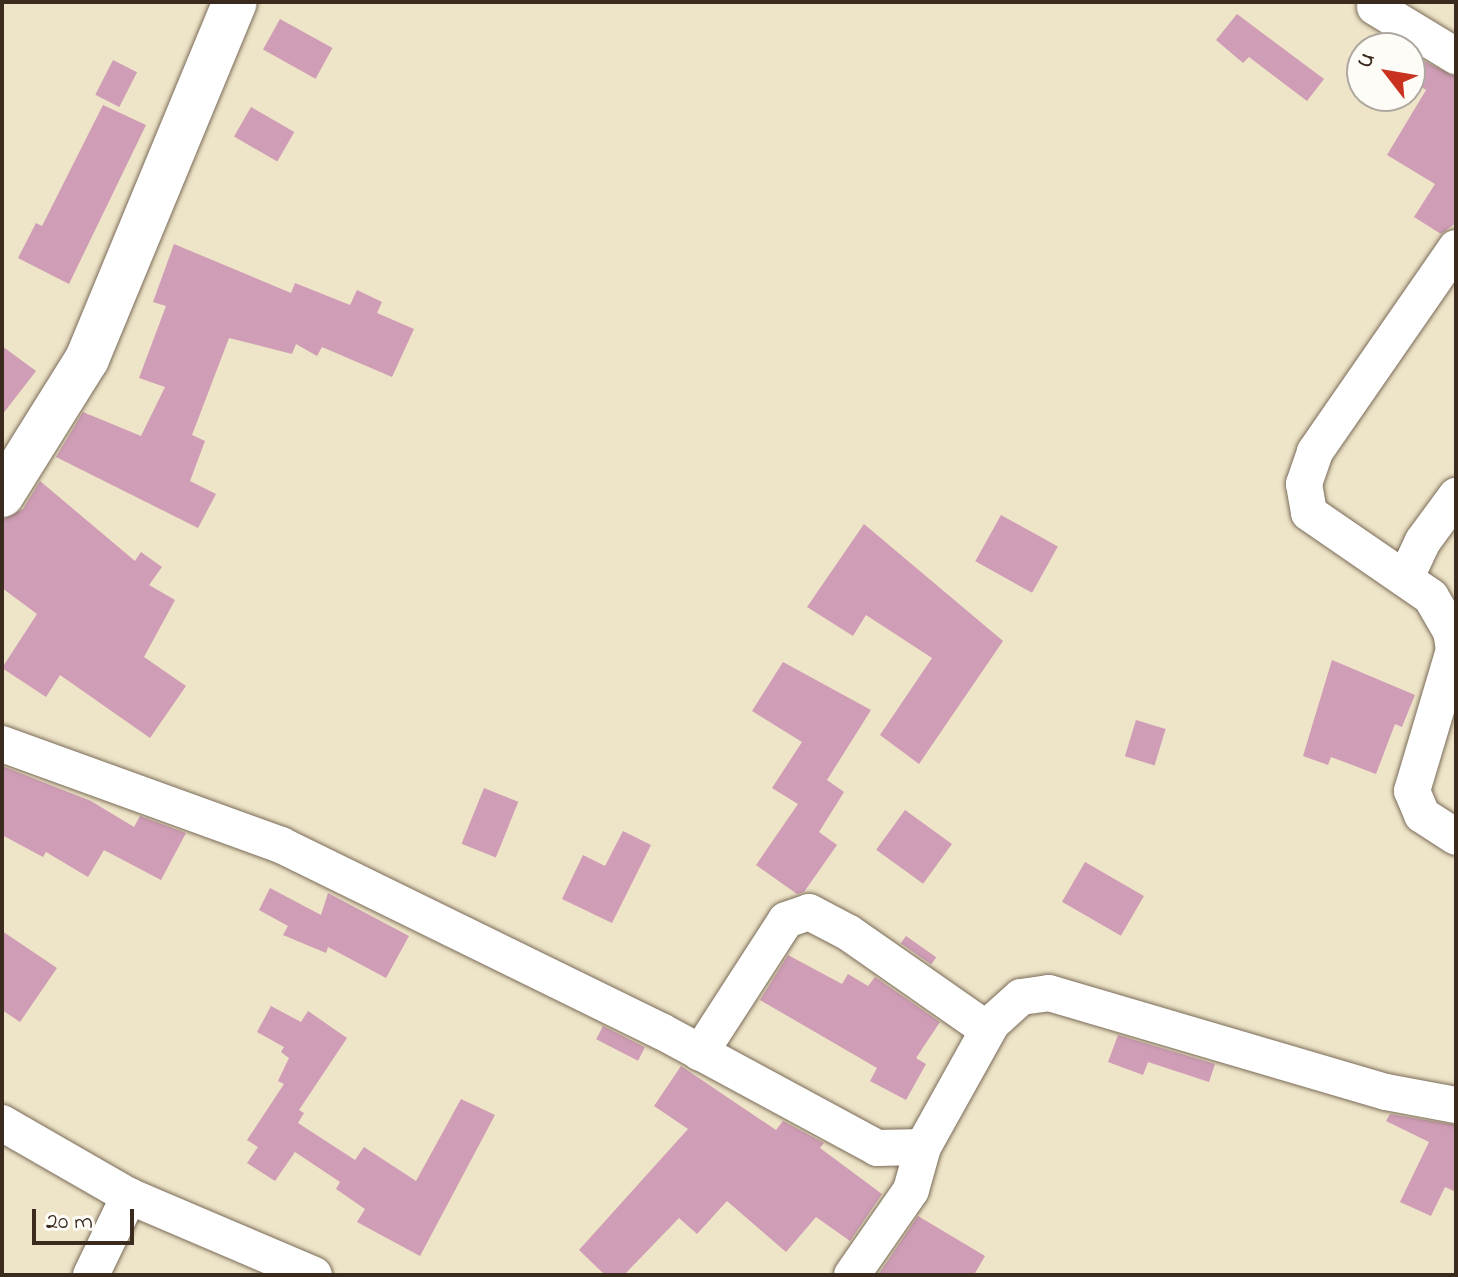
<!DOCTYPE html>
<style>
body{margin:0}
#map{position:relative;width:1458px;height:1277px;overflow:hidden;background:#eee4c7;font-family:"Indie Flower",sans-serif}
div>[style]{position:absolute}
.building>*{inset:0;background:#cf9db6;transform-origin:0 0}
.roads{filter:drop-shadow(0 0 2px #7a6b59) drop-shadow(0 0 2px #7a6b59)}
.street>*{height:36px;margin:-18px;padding:0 18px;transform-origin:18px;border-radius:18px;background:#fff}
.secondary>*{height:44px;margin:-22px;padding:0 22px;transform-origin:22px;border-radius:22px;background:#fff}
span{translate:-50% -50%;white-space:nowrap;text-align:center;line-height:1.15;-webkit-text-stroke:6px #fdfcf7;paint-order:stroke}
.frame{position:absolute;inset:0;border:4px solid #3b2a1e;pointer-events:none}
.north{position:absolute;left:1346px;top:32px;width:80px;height:80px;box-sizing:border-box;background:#fdfcf7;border:2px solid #afa8a0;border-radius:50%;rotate:301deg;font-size:22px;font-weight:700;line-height:32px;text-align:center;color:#3b2a1e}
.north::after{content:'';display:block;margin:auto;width:28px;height:36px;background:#c8321e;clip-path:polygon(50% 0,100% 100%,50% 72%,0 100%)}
.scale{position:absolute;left:32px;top:1209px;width:102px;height:36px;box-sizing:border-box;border:4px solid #3b2a1e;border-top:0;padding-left:10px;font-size:24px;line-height:28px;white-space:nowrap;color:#3b2a1e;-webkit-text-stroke:6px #fdfcf7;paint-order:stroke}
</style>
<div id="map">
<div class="building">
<div style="clip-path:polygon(1237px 14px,1324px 79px,1307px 101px,1249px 57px,1243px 63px,1216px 40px)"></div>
<div style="left:280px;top:19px;width:60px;height:35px;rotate:29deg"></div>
<div style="clip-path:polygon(1418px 58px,1456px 77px,1456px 223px,1441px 234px,1414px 217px,1435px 184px,1387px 155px,1426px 90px,1410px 80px)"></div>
<div style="left:113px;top:60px;width:27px;height:39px;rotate:27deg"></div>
<div style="clip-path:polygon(103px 105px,146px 125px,69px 284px,18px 258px,36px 223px,42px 226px)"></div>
<div style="left:251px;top:107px;width:50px;height:34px;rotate:30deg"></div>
<div style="clip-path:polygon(174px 244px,291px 293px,295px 283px,350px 305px,357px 290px,382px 302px,377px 313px,414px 329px,392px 377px,322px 347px,317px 356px,296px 344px,292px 354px,229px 338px,192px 435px,205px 441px,190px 481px,216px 494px,198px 528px,56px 457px,83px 412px,141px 436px,165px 387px,139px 378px,166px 306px,153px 302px)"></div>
<div style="clip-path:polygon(2px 346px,36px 371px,2px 415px)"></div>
<div style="clip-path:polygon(40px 481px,135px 561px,141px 552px,162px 567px,149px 585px,175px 600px,144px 657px,186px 686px,150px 738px,60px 675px,46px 697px,2px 668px,37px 614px,2px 588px,2px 520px,23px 509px)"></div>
<div style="left:1001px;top:515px;width:65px;height:53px;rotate:29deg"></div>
<div style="clip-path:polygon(864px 524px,1003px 641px,919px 764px,880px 735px,932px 658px,866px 615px,853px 636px,807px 607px)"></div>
<div style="clip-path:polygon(1332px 660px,1415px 695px,1402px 727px,1395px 724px,1376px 774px,1331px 757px,1328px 765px,1303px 756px)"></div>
<div style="clip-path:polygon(783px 662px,871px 710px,827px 780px,844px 792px,819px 832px,837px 845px,804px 892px,797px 894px,756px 865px,798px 804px,772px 788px,802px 742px,752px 711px)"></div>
<div style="left:1136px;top:720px;width:31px;height:38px;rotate:17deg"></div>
<div style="clip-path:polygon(2px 766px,91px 801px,134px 827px,140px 816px,186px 833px,161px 880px,104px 850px,88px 877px,46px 852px,43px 857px,2px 835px)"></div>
<div style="left:484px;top:788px;width:37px;height:60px;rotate:22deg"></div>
<div style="left:905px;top:810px;width:58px;height:49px;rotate:36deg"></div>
<div style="clip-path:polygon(623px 831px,651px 845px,612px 923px,562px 899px,583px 855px,605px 866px)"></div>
<div style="left:1085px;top:862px;width:68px;height:46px;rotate:30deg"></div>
<div style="clip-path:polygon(270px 888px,321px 915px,328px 893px,409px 936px,386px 978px,328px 947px,326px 953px,283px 935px,288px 926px,259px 910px)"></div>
<div style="clip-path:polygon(2px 931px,57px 968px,20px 1022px,2px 1010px)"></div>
<div style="left:906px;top:936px;width:37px;height:9px;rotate:35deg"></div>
<div style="clip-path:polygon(788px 955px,842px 984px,848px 974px,868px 986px,875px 977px,940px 1022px,916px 1058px,926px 1064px,906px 1100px,870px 1081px,877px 1068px,760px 1000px)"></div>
<div style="clip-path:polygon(271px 1006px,301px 1022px,308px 1011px,347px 1038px,299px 1110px,304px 1113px,298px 1123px,355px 1160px,364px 1147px,416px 1181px,461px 1099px,495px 1115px,420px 1256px,357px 1222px,365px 1209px,336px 1189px,340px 1182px,295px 1152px,275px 1181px,247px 1163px,258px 1147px,247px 1140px,284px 1084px,278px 1081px,289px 1058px,281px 1052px,284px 1047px,257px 1032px)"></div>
<div style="left:603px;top:1026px;width:47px;height:15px;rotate:27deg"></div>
<div style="clip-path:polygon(1118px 1035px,1215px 1064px,1209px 1082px,1148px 1062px,1143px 1075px,1108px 1062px)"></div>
<div style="clip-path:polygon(681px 1066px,776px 1130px,783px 1121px,824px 1143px,820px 1148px,882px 1194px,850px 1241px,816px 1217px,786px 1252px,727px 1201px,697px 1234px,679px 1218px,624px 1275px,605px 1275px,579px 1250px,688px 1129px,654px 1106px)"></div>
<div style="clip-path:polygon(1390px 1114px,1456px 1125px,1456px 1192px,1445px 1187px,1431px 1216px,1400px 1202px,1429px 1142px,1386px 1121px)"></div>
<div style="clip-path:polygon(918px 1216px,985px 1256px,974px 1275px,878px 1275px)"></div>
</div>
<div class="roads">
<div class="street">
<div style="left:1375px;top:7px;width:95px;rotate:31.2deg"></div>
<div style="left:1456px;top:248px;width:248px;rotate:124.7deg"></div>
<div style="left:1315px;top:452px;width:34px;rotate:109deg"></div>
<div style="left:1304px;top:484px;width:29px;rotate:80deg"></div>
<div style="left:1309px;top:513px;width:148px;rotate:34.5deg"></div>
<div style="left:1431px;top:597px;width:39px;rotate:60deg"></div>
<div style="left:1451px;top:631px;width:19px;rotate:81deg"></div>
<div style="left:1454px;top:650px;width:147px;rotate:106.6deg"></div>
<div style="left:1412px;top:791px;width:26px;rotate:67deg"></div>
<div style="left:1422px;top:815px;width:40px;rotate:32.9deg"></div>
<div style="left:1405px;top:579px;width:42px;rotate:-64.7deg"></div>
<div style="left:1423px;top:541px;width:56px;rotate:-53.7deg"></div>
<div style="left:2px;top:744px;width:297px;rotate:19.9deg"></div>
<div style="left:281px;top:845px;width:423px;rotate:26.1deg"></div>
<div style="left:661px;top:1031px;width:246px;rotate:28.4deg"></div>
<div style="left:877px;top:1148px;width:46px;rotate:-1.2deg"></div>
<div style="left:923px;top:1147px;width:142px;rotate:-60.9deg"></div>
<div style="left:992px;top:1023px;width:39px;rotate:-42deg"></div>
<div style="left:1021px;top:997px;width:28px;rotate:-8deg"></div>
<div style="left:1049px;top:993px;width:351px;rotate:16.4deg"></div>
<div style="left:1386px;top:1092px;width:71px;rotate:10.5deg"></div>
<div style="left:700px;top:1053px;width:158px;rotate:-57.1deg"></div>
<div style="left:786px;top:920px;width:24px;rotate:-19deg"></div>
<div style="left:809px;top:912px;width:45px;rotate:27.7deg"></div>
<div style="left:849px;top:933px;width:169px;rotate:34.9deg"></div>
<div style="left:2px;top:1123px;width:146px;rotate:29.9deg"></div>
<div style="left:129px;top:1196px;width:201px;rotate:23.1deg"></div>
<div style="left:91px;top:1275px;width:88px;rotate:-64.3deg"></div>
<div style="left:852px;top:1275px;width:103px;rotate:-55.2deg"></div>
<div style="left:911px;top:1190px;width:45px;rotate:-74.4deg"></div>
</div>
<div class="secondary">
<div style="left:2px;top:495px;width:160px;rotate:-58deg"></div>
<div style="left:87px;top:359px;width:386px;rotate:-67.5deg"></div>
</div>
</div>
<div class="frame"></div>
<div class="north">U</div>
<div class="scale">20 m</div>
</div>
